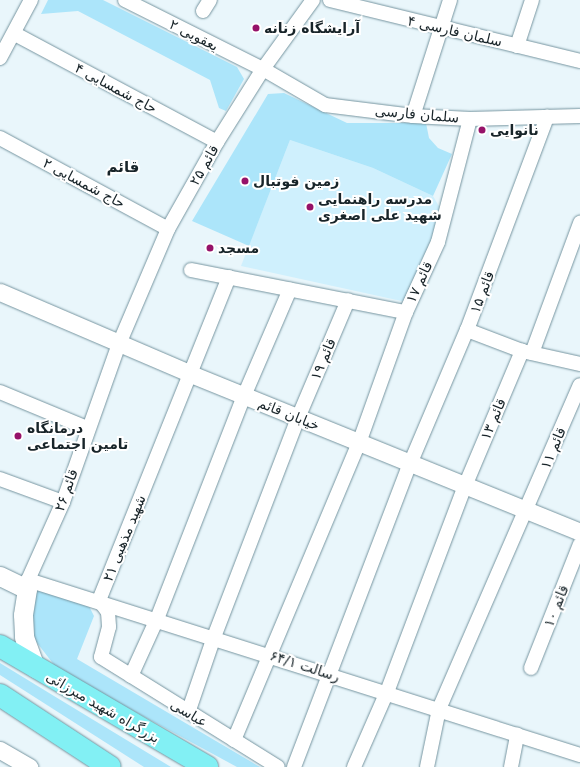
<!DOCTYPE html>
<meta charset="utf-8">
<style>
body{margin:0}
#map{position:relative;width:580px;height:767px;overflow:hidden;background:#e9f6fb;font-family:"DejaVu Sans","Noto Naskh Arabic",sans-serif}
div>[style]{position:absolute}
.built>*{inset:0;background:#cff0fd}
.green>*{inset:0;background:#ace5fa}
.roads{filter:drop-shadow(0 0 1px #7695a0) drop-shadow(0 0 1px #7695a0)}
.minor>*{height:14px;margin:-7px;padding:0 7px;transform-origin:7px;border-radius:7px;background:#fff}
.tertiary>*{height:17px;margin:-8.5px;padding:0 8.5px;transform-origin:8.5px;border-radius:8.5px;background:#fff}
.secondary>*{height:19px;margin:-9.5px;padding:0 9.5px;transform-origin:9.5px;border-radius:9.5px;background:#fff}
.trunk>*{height:22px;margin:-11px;padding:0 11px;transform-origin:11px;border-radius:11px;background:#82f0f4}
.dots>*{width:11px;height:11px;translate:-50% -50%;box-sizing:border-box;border:2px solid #fff;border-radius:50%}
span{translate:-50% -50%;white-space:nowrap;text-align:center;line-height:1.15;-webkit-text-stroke:4px #fff;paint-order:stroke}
.poi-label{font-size:14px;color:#182429;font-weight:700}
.left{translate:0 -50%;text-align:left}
.street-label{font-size:14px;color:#182429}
.neighbourhood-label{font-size:15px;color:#182429;font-weight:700}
</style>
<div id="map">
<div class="built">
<div style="clip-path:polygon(290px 140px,373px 168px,433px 196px,440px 208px,434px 241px,406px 302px,241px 266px)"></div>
</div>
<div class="green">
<div style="clip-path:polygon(48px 0,103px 0,237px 67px,244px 79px,226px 111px,219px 108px,210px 80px,78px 11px,41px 14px)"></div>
<div style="clip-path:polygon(284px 93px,347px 123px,426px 123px,429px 138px,438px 148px,452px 154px,433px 196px,373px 168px,290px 140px,249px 246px,192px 221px,268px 94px)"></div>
<div style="clip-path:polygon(38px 588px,89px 606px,94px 616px,77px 659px,260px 767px,237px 767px,58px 670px,31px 635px,29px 604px)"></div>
<div style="clip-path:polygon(0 663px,54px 696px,171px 767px,144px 767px,0 675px)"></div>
</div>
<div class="roads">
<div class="minor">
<div style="left:125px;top:0;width:154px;rotate:26.6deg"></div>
<div style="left:263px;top:69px;width:72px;rotate:30.1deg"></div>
<div style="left:325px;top:105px;width:89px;rotate:7.1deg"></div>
<div style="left:413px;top:116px;width:57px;rotate:3deg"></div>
<div style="left:470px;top:119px;width:110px;rotate:-1.6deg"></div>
<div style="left:330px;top:0;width:257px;rotate:13.7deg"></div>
<div style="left:203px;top:11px;width:13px;rotate:-58deg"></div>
<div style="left:15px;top:34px;width:229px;rotate:28.1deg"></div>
<div style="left:517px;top:46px;width:48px;rotate:-71.9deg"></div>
<div style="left:0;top:58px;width:66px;rotate:-61.9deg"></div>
<div style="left:413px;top:116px;width:122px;rotate:-72.3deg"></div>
<div style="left:0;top:138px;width:191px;rotate:28.4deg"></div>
<div style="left:191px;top:270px;width:219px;rotate:11.1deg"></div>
<div style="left:229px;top:277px;width:348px;rotate:111.9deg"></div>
<div style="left:99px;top:600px;width:15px;rotate:53deg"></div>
<div style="left:108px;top:612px;width:15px;rotate:86deg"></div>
<div style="left:109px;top:627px;width:31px;rotate:105deg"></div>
<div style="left:101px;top:657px;width:208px;rotate:31.9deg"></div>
<div style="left:467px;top:330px;width:59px;rotate:20.9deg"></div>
<div style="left:522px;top:351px;width:59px;rotate:12.6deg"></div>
<div style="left:532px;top:353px;width:139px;rotate:-69.7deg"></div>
<div style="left:0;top:392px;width:94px;rotate:22.5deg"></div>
<div style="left:0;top:479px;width:67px;rotate:20.1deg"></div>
<div style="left:28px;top:580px;width:579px;rotate:17.59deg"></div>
<div style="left:27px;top:589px;width:9px;rotate:-84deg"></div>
<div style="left:28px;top:580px;width:85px;rotate:-65.8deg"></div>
<div style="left:63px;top:502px;width:168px;rotate:-70.5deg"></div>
<div style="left:119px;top:344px;width:125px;rotate:-66.9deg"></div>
<div style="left:168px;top:229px;width:100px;rotate:-60.6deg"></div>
<div style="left:217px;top:142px;width:86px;rotate:-57.8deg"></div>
<div style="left:263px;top:69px;width:85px;rotate:-54.1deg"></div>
<div style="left:531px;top:668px;width:133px;rotate:-68.4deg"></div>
<div style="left:131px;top:676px;width:63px;rotate:-65.5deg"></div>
<div style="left:157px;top:619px;width:239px;rotate:-68.7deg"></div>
<div style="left:244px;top:396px;width:116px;rotate:-66.7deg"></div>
<div style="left:190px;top:707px;width:74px;rotate:-71.1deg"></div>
<div style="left:214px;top:637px;width:235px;rotate:-69deg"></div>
<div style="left:298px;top:418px;width:128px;rotate:-67deg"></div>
<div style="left:234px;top:740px;width:322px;rotate:-67.2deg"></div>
<div style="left:359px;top:443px;width:139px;rotate:-70.3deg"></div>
<div style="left:406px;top:312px;width:77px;rotate:-65.4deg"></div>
<div style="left:438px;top:242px;width:127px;rotate:-75.4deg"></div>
<div style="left:294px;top:767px;width:324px;rotate:-69.1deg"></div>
<div style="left:410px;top:464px;width:146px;rotate:-67deg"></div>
<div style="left:467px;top:330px;width:228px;rotate:-69.4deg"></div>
<div style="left:354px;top:767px;width:82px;rotate:-66.3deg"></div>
<div style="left:387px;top:692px;width:220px;rotate:-69.3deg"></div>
<div style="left:465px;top:486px;width:147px;rotate:-67.1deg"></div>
<div style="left:427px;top:767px;width:59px;rotate:-78.3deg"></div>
<div style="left:439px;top:709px;width:353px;rotate:-66.5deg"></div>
<div style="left:511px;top:767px;width:33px;rotate:-79deg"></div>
</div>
<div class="tertiary">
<div style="left:0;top:292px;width:208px;rotate:23.2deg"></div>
<div style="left:191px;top:374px;width:420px;rotate:22.1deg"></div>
<div style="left:0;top:750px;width:34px;rotate:30deg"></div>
</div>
<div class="secondary">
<div style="left:0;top:576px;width:30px;rotate:26deg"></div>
<div style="left:27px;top:589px;width:26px;rotate:99deg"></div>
<div style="left:23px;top:615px;width:22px;rotate:87deg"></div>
<div style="left:24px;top:637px;width:33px;rotate:70deg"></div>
</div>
<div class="trunk">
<div style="left:0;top:646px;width:240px;rotate:30.3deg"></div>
<div style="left:0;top:695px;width:131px;rotate:33.2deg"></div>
</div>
</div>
<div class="dots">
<div style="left:256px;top:28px;background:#961269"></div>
<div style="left:482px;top:130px;background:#961269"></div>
<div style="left:245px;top:181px;background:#961269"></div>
<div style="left:310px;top:207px;background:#961269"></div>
<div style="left:210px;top:248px;background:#961269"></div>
<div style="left:18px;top:436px;background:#961269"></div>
</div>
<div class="poi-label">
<span class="left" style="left:264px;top:28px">آرایشگاه زنانه</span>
<span class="left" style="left:490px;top:130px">نانوایی</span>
<span class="left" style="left:253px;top:181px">زمین فوتبال</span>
<span class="left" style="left:318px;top:207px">مدرسه راهنمایی<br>شهید علی اصغری</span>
<span class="left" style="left:218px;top:248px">مسجد</span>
<span class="left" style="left:27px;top:436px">درمانگاه<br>تامین اجتماعی</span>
</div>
<div class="street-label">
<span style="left:455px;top:31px;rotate:13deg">سلمان فارسی ۴</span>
<span style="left:194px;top:35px;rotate:27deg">یعقوبی ۲</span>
<span style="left:116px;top:88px;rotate:28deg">حاج شمسایی ۴</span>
<span style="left:417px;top:114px;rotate:5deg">سلمان فارسی</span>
<span style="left:204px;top:165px;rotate:-60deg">قائم ۲۵</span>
<span style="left:84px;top:183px;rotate:28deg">حاج شمسایی ۲</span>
<span style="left:419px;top:282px;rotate:-65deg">قائم ۱۷</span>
<span style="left:482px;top:292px;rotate:-69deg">قائم ۱۵</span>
<span style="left:323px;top:359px;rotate:-67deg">قائم ۱۹</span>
<span style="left:289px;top:414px;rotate:22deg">خیابان قائم</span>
<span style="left:493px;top:419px;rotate:-67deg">قائم ۱۳</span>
<span style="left:553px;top:448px;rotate:-67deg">قائم ۱۱</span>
<span style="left:66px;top:490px;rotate:-70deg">قائم ۲۶</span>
<span style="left:124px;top:538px;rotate:-68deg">شهید مذهبی ۲۱</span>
<span style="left:556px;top:606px;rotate:-68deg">قائم ۱۰</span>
<span style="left:305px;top:666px;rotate:18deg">رسالت ۶۴/۱</span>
<span style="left:103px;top:707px;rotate:30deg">بزرگراه شهید میرزائی</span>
<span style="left:189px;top:713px;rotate:31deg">عباسی</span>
</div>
<div class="neighbourhood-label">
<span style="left:123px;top:168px">قائم</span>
</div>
</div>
